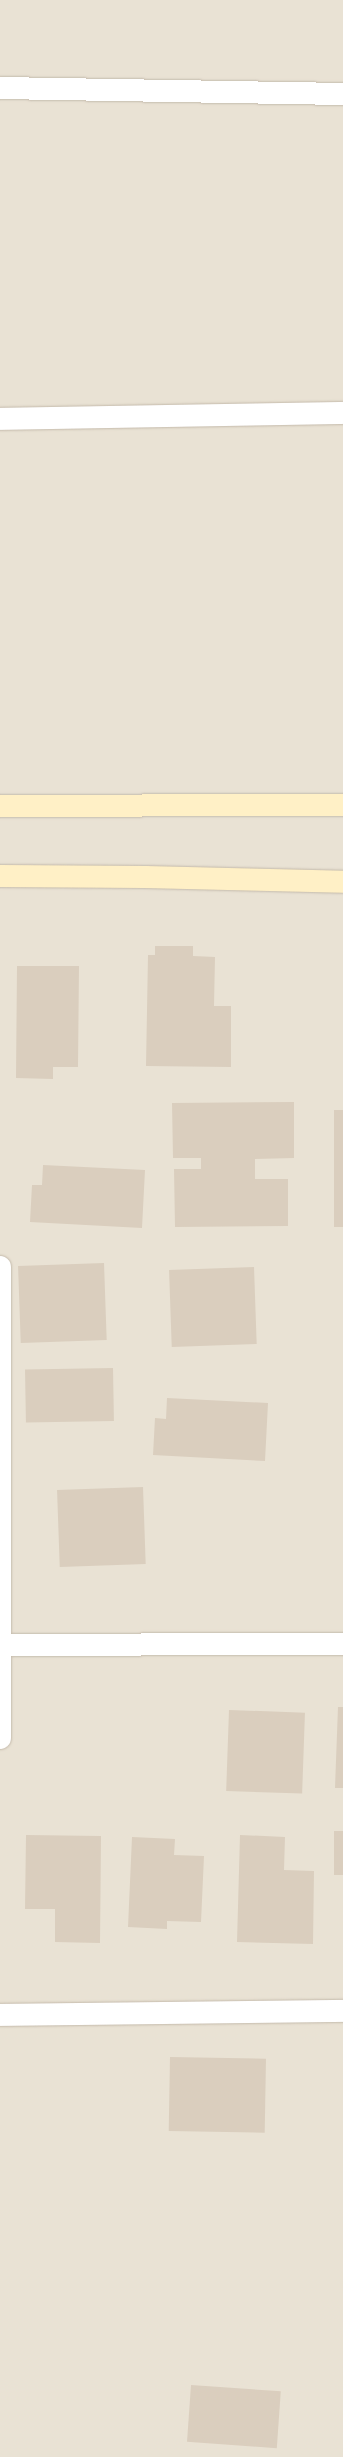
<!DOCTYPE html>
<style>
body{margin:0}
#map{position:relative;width:343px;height:2457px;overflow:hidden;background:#f5f0e6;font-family:Commissioner,sans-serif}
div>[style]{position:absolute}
.residential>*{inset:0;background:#e9e2d4;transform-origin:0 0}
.building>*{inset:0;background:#dacebe;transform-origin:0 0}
.roads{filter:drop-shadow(0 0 1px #c4baab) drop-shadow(0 0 1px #c4baab)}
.minor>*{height:22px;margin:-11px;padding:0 11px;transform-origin:11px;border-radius:11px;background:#fff}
.secondary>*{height:22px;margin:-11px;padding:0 11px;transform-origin:11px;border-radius:11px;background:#fff0c6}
span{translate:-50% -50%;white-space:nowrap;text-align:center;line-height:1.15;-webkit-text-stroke:4px #fff;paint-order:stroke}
</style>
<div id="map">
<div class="residential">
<div style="left:0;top:0;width:343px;height:2457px"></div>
</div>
<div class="building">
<div style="clip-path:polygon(155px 946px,193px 946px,193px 956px,215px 957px,214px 1006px,231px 1006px,231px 1067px,146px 1066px,148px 955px,155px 955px)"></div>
<div style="clip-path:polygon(17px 966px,79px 966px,78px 1067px,53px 1067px,53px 1079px,16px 1078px)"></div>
<div style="clip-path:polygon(294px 1102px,294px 1158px,255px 1159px,255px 1179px,288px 1179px,288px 1226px,175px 1227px,174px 1169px,201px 1169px,201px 1158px,173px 1158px,172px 1103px)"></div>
<div style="left:334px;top:1110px;width:9px;height:117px"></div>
<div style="clip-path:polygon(43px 1165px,145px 1170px,142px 1228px,30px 1222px,32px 1185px,42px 1185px)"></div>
<div style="left:104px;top:1263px;width:77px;height:86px;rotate:88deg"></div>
<div style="left:254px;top:1267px;width:77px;height:85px;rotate:88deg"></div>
<div style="left:113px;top:1368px;width:53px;height:88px;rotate:89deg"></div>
<div style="clip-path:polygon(167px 1398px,268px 1403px,265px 1461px,153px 1455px,155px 1418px,166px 1419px)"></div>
<div style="left:143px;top:1487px;width:77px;height:86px;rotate:88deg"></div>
<div style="clip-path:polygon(338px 1707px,343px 1707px,343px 1788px,335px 1788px)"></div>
<div style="left:229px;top:1710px;width:76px;height:81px;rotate:2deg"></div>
<div style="left:334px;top:1831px;width:9px;height:44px"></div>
<div style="clip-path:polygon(26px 1835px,101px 1836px,100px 1943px,55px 1942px,55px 1909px,25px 1909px)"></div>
<div style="clip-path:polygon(240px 1835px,285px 1837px,284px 1870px,314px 1871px,313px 1944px,237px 1942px)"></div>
<div style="clip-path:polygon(132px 1837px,175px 1839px,174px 1855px,204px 1856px,201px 1922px,167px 1921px,167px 1929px,128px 1927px)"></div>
<div style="left:170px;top:2057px;width:96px;height:74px;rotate:1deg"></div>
<div style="left:191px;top:2385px;width:90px;height:57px;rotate:4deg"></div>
</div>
<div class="roads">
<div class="minor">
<div style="left:0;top:88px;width:343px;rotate:1deg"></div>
<div style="left:0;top:419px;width:343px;rotate:-1deg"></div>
<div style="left:0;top:1267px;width:471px;rotate:90deg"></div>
<div style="left:0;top:1645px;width:343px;rotate:-0.2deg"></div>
<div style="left:0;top:2015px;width:343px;rotate:-0.7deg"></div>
</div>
<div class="secondary">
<div style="left:0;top:806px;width:343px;rotate:-0.2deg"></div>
<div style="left:0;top:876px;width:145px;rotate:0.4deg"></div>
<div style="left:145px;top:877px;width:198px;rotate:1.4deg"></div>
</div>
</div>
</div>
